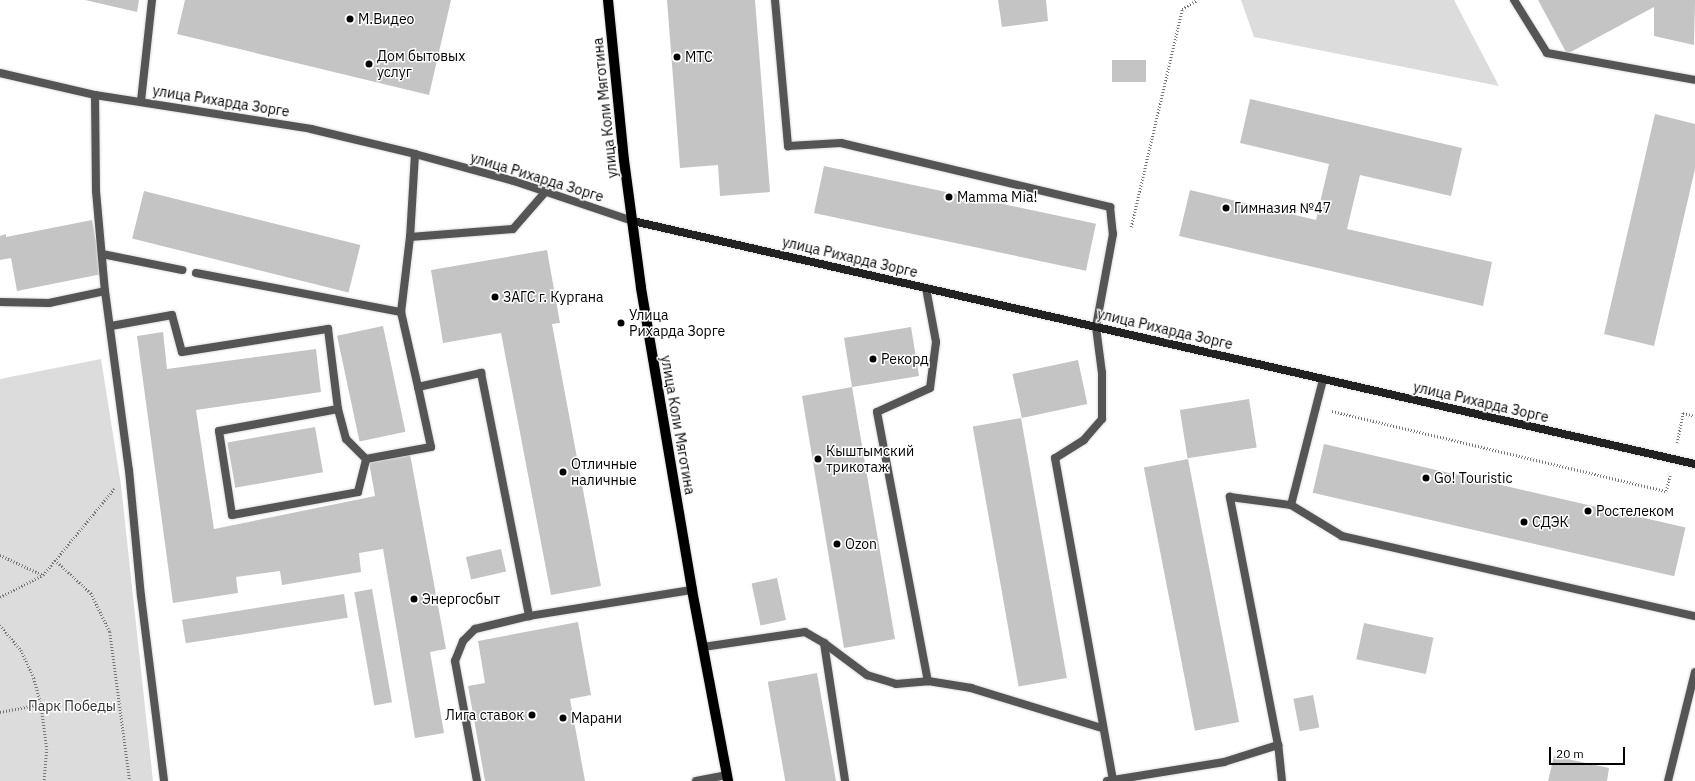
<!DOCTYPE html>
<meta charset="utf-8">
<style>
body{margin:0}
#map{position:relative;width:1695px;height:781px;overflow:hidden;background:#fff;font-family:"IBM Plex Sans",sans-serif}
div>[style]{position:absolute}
.green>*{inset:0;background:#dcdcdc}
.building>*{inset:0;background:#c4c4c4;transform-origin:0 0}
.path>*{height:2.5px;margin-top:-1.25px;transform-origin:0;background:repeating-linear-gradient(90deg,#777 0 1px,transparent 0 3px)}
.roads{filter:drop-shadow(0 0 1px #dbdbdb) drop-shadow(0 0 1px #dbdbdb)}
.service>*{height:8px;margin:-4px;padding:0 4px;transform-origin:4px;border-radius:4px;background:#555}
.tertiary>*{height:8px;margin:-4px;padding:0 4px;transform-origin:4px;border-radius:4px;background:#555}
.secondary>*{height:8px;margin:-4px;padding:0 4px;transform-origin:4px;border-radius:4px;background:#222}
.primary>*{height:10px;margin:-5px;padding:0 5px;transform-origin:5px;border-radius:5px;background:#000}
.dots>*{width:11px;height:11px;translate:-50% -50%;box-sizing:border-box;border:2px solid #fff;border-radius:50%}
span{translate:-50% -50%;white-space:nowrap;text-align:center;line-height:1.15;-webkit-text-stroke:3px #fff;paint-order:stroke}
.poi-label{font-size:14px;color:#000}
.left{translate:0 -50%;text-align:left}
.right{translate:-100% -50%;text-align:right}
.street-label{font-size:14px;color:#000}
.park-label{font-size:14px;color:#333}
.scale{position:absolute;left:1549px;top:747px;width:76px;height:18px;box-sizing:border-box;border:2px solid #000;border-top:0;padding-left:5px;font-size:12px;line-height:14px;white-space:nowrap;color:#000;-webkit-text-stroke:3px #fff;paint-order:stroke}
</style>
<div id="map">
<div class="green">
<div style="clip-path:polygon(1241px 0,1454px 0,1499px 86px,1254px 37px)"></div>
<div style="clip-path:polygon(101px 359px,121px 485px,153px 781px,0 781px,0 379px)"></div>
</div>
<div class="building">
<div style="clip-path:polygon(85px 0,139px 0,137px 12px)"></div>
<div style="clip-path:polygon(185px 0,451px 0,429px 95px,177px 34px)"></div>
<div style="clip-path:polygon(667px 0,755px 0,770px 192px,720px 196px,718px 165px,680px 168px)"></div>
<div style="clip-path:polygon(998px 0,1046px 0,1048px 21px,1002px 27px)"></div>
<div style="clip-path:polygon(1538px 0,1695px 0,1694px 45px,1654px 36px,1654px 7px,1567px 54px)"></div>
<div style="left:1146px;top:60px;width:22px;height:34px;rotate:90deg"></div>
<div style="clip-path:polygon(1250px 99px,1462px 148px,1451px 196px,1360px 175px,1347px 229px,1492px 262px,1483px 306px,1179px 236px,1190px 190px,1316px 220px,1329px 164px,1240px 143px)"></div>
<div style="clip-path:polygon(1655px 114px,1695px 124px,1695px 169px,1654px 346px,1604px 334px)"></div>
<div style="left:824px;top:166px;width:278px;height:48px;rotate:12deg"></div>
<div style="left:144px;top:191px;width:223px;height:49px;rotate:14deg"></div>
<div style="clip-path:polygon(92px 220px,102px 274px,17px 291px,11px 258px,0 260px,0 236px,6px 234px,6px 237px)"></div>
<div style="clip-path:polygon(547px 250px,560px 323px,552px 324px,601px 586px,551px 595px,501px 333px,443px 343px,431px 270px)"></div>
<div style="left:383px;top:326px;width:108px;height:47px;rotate:78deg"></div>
<div style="clip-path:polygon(911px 327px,919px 376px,852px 387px,895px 639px,844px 648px,802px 396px,852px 387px,844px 338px)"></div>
<div style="clip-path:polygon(163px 332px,167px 369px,316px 349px,321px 392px,196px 410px,214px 529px,375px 496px,369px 462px,410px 454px,446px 649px,430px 652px,444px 733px,415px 738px,383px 549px,359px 553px,361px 572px,282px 585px,280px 571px,236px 577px,238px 593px,173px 603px,137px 336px)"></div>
<div style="left:1078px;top:360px;width:45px;height:67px;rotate:78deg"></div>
<div style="left:1249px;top:399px;width:49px;height:70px;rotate:81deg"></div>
<div style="left:1021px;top:418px;width:264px;height:49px;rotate:80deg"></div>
<div style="left:315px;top:427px;width:46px;height:89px;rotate:80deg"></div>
<div style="left:1324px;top:444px;width:371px;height:50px;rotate:13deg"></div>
<div style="left:1188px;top:459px;width:268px;height:45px;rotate:79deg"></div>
<div style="left:501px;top:549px;width:23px;height:36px;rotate:77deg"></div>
<div style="left:777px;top:578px;width:43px;height:26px;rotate:78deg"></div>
<div style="left:372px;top:589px;width:115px;height:18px;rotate:80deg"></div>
<div style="left:344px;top:594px;width:24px;height:164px;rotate:81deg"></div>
<div style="clip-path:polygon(578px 622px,591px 695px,570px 699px,585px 781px,485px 781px,468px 686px,485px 683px,478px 641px)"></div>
<div style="left:1364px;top:623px;width:71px;height:37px;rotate:12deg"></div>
<div style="left:817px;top:673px;width:110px;height:50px;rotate:80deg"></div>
<div style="left:1313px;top:695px;width:33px;height:20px;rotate:79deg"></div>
<div style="clip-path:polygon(1554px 756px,1609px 768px,1607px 781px,1548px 781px)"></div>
</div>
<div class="path">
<div style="left:1131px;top:227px;width:224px;rotate:-76.8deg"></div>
<div style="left:1182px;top:9px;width:17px;rotate:-31deg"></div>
<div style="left:1332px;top:411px;width:343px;rotate:13.5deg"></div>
<div style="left:1666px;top:491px;width:16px;rotate:-76deg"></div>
<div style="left:1677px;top:443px;width:31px;rotate:-79deg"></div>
<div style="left:1683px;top:413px;width:12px;rotate:14deg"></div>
<div style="left:0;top:555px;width:47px;rotate:24.9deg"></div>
<div style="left:55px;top:560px;width:49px;rotate:42.5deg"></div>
<div style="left:91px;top:593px;width:43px;rotate:64deg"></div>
<div style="left:110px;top:632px;width:150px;rotate:82.4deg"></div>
<div style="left:0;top:597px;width:48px;rotate:-27.1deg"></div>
<div style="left:43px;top:575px;width:112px;rotate:-50.5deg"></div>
<div style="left:0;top:625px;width:33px;rotate:50deg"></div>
<div style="left:21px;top:650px;width:31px;rotate:65deg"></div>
<div style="left:34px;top:678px;width:27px;rotate:75deg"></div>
<div style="left:41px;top:704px;width:45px;rotate:82.4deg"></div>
<div style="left:47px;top:749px;width:32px;rotate:95deg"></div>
<div style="left:0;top:712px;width:42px;rotate:-11deg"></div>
</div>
<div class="roads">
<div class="service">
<div style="left:775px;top:0;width:147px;rotate:84.9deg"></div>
<div style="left:788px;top:146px;width:53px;rotate:-3.2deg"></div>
<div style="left:841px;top:143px;width:277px;rotate:13.4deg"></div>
<div style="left:1110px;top:207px;width:27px;rotate:84deg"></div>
<div style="left:1113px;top:234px;width:95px;rotate:100.4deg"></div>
<div style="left:1096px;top:327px;width:46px;rotate:82.6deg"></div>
<div style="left:1102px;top:373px;width:46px;rotate:90deg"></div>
<div style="left:1102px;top:419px;width:28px;rotate:131deg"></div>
<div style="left:1084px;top:440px;width:34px;rotate:148deg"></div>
<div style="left:1055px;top:458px;width:327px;rotate:79.8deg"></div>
<div style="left:1514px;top:0;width:62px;rotate:58.1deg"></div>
<div style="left:1547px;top:53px;width:150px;rotate:10.3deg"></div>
<div style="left:95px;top:95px;width:96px;rotate:89.4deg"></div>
<div style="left:96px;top:191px;width:100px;rotate:84.9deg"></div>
<div style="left:105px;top:291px;width:181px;rotate:82.4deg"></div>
<div style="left:129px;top:470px;width:127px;rotate:84.6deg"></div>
<div style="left:141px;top:596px;width:186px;rotate:82.9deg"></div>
<div style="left:141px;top:101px;width:102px;rotate:-83.8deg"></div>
<div style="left:415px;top:154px;width:83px;rotate:93.4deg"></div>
<div style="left:410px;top:237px;width:103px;rotate:-4.4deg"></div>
<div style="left:513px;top:229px;width:50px;rotate:-49deg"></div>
<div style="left:410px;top:237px;width:76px;rotate:96.8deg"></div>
<div style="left:401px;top:312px;width:77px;rotate:77.2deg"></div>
<div style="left:418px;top:387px;width:65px;rotate:-12.5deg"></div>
<div style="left:481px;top:373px;width:248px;rotate:78.8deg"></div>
<div style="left:102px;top:254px;width:82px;rotate:11.3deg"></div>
<div style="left:196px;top:273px;width:209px;rotate:10.8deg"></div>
<div style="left:926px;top:288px;width:55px;rotate:79.5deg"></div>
<div style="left:936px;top:342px;width:46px;rotate:97.4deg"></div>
<div style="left:930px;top:388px;width:58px;rotate:155.6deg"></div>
<div style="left:877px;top:412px;width:274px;rotate:79.3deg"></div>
<div style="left:0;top:302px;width:49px;rotate:1.2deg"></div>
<div style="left:49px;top:303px;width:57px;rotate:-12.1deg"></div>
<div style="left:111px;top:326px;width:62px;rotate:-10.2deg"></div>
<div style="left:172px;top:315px;width:38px;rotate:75deg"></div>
<div style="left:182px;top:352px;width:148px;rotate:-9deg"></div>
<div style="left:328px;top:329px;width:81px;rotate:82.9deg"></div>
<div style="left:366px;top:459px;width:28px;rotate:-135deg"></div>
<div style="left:346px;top:439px;width:31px;rotate:-105deg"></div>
<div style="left:338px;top:409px;width:121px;rotate:169.5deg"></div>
<div style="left:219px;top:431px;width:85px;rotate:81.2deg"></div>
<div style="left:232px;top:515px;width:128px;rotate:-10.3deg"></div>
<div style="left:358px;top:492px;width:34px;rotate:-76deg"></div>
<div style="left:366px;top:459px;width:66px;rotate:-10.5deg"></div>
<div style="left:431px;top:447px;width:61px;rotate:-102.2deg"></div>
<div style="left:1291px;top:505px;width:130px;rotate:-75.7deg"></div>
<div style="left:824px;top:643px;width:54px;rotate:36.7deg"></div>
<div style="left:867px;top:675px;width:30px;rotate:17deg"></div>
<div style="left:896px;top:684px;width:32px;rotate:-5deg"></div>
<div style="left:928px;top:681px;width:44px;rotate:9.2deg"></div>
<div style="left:971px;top:688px;width:137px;rotate:17deg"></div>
<div style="left:703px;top:647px;width:103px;rotate:-8.4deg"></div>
<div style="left:805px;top:632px;width:22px;rotate:30deg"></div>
<div style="left:824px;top:643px;width:140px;rotate:81.3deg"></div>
<div style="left:477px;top:781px;width:122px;rotate:-100.4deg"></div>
<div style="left:455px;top:661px;width:22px;rotate:-68deg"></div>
<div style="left:463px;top:641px;width:17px;rotate:-45deg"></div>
<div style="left:475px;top:629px;width:56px;rotate:-13.5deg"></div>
<div style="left:529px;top:616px;width:165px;rotate:-9.1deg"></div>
<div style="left:696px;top:781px;width:32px;rotate:-11deg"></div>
<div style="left:1107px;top:781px;width:119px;rotate:-9.2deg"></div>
<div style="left:1224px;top:762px;width:57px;rotate:-17.5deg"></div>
<div style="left:1282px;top:781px;width:36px;rotate:-96deg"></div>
<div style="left:1278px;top:745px;width:253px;rotate:-101deg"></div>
<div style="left:1230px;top:497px;width:62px;rotate:7.5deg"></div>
<div style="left:1291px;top:505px;width:60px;rotate:31.3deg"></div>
<div style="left:1342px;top:536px;width:362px;rotate:12.8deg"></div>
<div style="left:1668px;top:781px;width:112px;rotate:-76.1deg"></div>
</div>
<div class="tertiary">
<div style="left:0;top:73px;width:98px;rotate:13deg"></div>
<div style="left:95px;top:95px;width:219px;rotate:8.9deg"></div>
<div style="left:311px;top:129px;width:107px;rotate:13.5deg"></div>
<div style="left:415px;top:154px;width:103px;rotate:15.3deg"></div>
<div style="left:514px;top:181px;width:126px;rotate:18.6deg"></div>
</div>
<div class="secondary">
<div style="left:633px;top:221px;width:1089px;rotate:12.89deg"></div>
</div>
<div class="primary">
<div style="left:608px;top:0;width:161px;rotate:84.3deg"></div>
<div style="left:624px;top:160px;width:129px;rotate:82.4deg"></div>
<div style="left:641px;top:288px;width:306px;rotate:80.4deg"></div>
<div style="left:692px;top:590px;width:194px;rotate:79.3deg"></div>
</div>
</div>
<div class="dots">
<div style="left:350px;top:19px;background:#000"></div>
<div style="left:677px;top:57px;background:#000"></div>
<div style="left:369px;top:64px;background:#000"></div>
<div style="left:949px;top:197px;background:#000"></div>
<div style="left:1226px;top:208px;background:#000"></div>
<div style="left:495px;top:297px;background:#000"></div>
<div style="left:621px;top:323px;background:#000"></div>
<div style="left:873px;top:359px;background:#000"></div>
<div style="left:818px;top:459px;background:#000"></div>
<div style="left:563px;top:472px;background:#000"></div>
<div style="left:1426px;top:478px;background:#000"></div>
<div style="left:1588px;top:511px;background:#000"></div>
<div style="left:1524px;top:522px;background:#000"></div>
<div style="left:837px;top:544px;background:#000"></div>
<div style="left:414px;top:599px;background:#000"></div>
<div style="left:532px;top:715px;background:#000"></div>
<div style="left:563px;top:718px;background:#000"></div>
</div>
<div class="poi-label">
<span class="left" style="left:358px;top:19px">М.Видео</span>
<span class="left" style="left:377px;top:64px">Дом бытовых<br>услуг</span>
<span class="left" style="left:685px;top:57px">МТС</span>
<span class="left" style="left:957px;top:197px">Mamma Mia!</span>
<span class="left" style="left:1234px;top:208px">Гимназия №47</span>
<span class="left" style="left:503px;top:297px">ЗАГС г. Кургана</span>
<span class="left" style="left:629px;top:323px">Улица<br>Рихарда Зорге</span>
<span class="left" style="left:881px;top:359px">Рекорд</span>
<span class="left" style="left:826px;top:459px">Кыштымский<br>трикотаж</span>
<span class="left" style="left:571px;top:472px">Отличные<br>наличные</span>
<span class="left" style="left:1434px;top:478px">Go! Touristic</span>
<span class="left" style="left:1596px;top:511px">Ростелеком</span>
<span class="left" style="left:1532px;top:522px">СДЭК</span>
<span class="left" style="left:845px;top:544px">Ozon</span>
<span class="left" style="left:422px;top:599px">Энергосбыт</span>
<span class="right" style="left:524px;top:715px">Лига ставок</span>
<span class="left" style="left:571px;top:718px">Марани</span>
</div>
<div class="street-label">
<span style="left:221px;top:101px;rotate:9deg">улица Рихарда Зорге</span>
<span style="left:605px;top:108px;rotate:-96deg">улица Коли Мяготина</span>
<span style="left:537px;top:177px;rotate:17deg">улица Рихарда Зорге</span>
<span style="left:850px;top:257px;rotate:13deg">улица Рихарда Зорге</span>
<span style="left:1165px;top:329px;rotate:13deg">улица Рихарда Зорге</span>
<span style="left:1481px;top:402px;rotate:13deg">улица Рихарда Зорге</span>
<span style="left:678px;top:425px;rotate:80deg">улица Коли Мяготина</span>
</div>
<div class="park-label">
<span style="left:72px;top:706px">Парк Победы</span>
</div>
<div class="scale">20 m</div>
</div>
